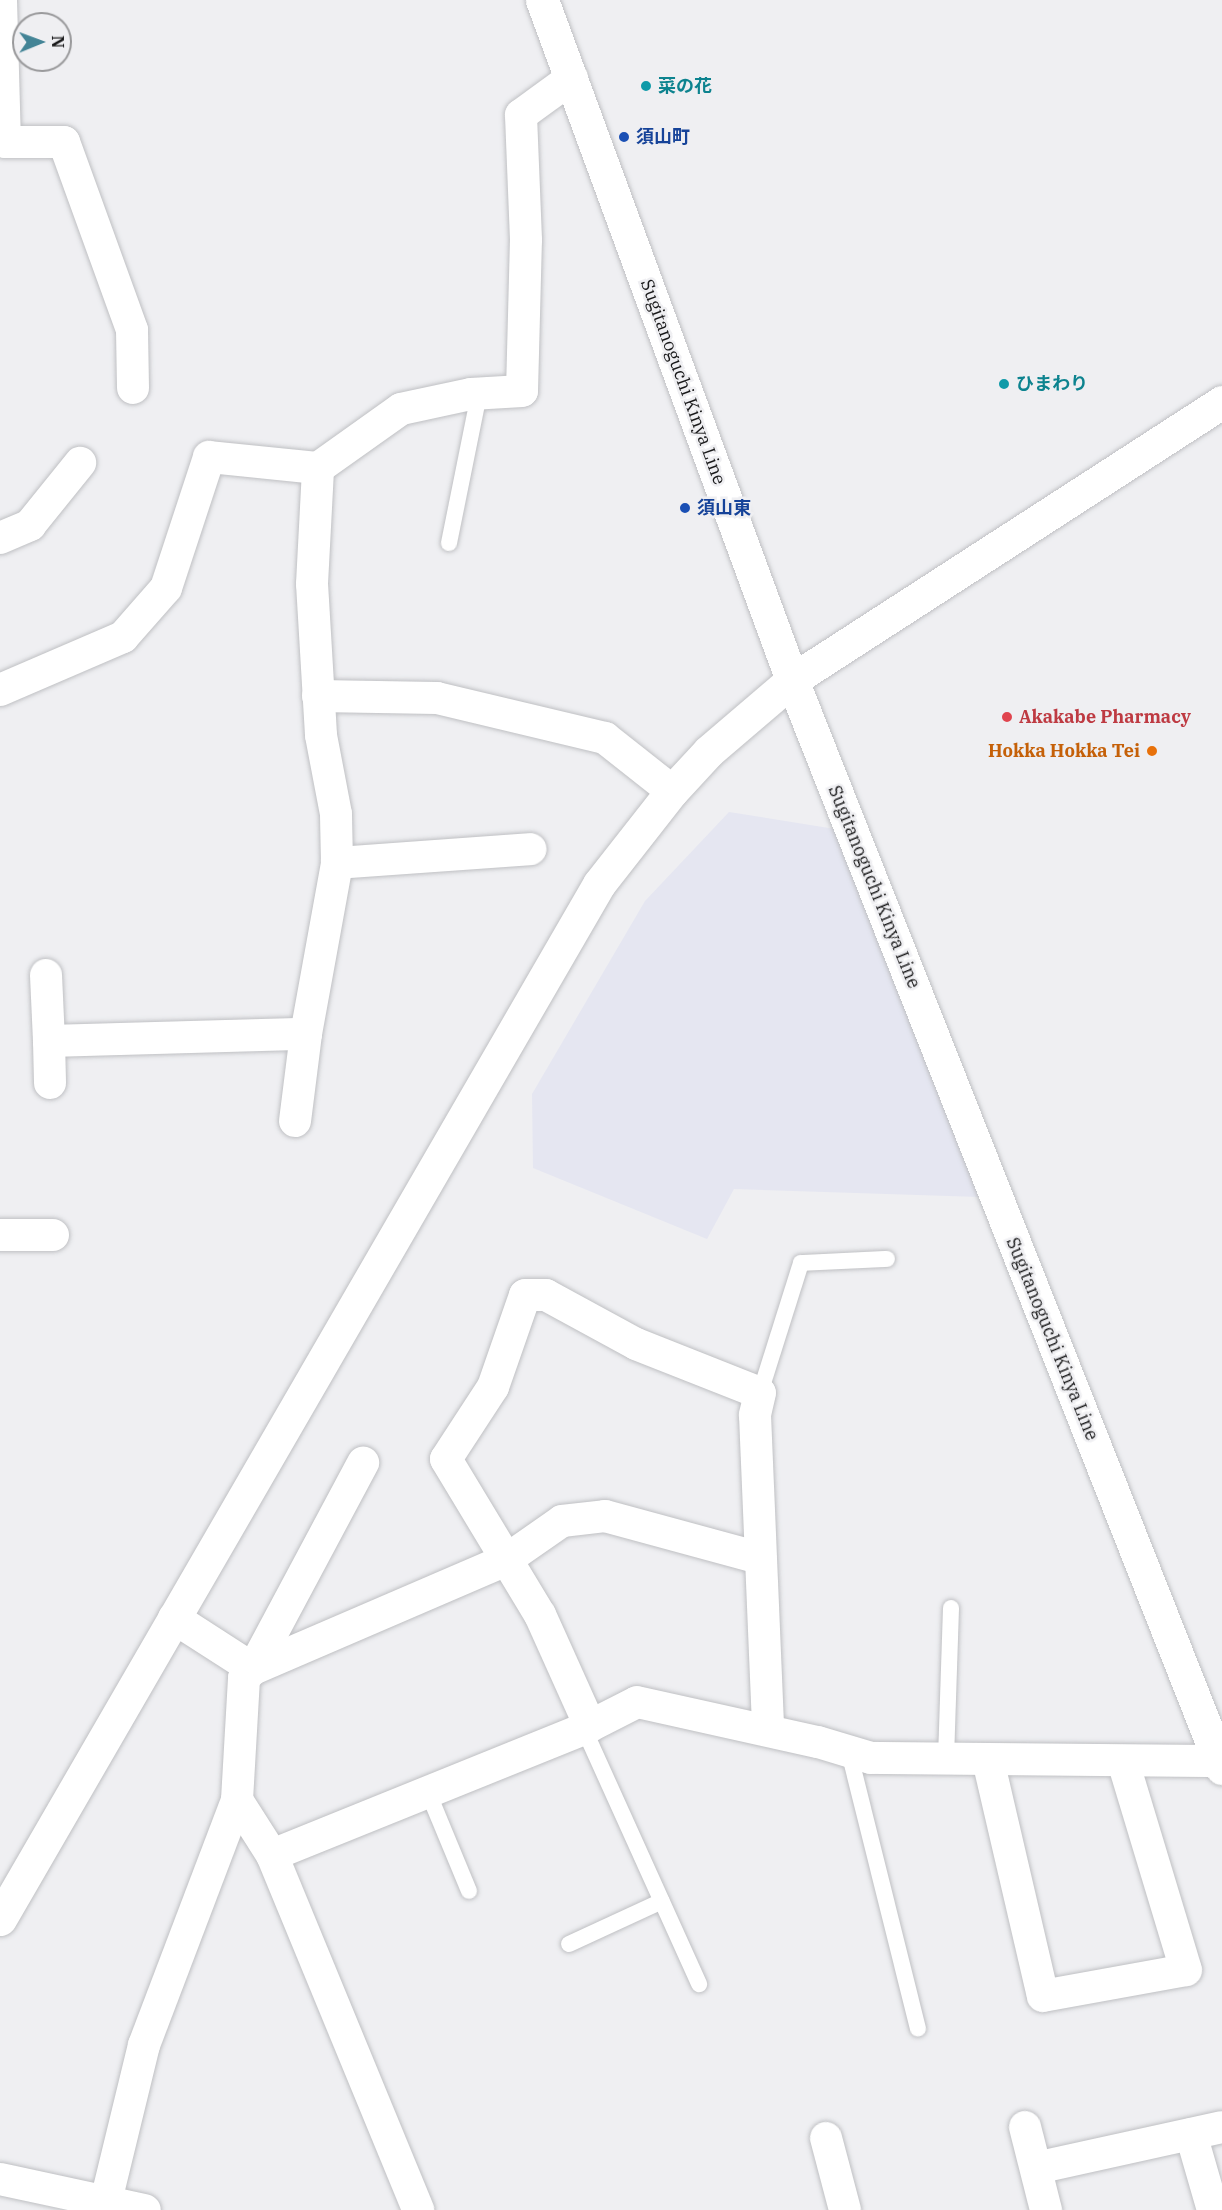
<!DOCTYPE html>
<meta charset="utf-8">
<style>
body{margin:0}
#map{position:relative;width:1222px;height:2210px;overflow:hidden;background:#efeff2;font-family:"IBM Plex Serif","Noto Sans JP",serif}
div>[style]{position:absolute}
.built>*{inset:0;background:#e5e6f1}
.roads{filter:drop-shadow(0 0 2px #bfc0c3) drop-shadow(0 0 2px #bfc0c3)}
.service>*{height:16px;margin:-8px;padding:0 8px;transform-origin:8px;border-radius:8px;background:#fff}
.minor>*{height:32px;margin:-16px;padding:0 16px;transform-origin:16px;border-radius:16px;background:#fff}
.tertiary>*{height:33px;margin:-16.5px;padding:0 16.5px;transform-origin:16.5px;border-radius:16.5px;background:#fff}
.secondary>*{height:33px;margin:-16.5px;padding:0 16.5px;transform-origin:16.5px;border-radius:16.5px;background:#fff}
.dots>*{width:16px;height:16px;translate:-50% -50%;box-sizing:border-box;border:3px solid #efeff2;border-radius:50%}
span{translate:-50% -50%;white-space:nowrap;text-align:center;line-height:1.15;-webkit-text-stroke:5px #efeff2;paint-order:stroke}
.culture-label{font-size:18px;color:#0d838f;font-weight:700}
.left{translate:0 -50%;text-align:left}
.transit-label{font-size:18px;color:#164399;font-weight:700}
.street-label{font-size:18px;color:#181819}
.health-label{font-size:18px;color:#be3a42;font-weight:700}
.food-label{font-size:18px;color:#c56008;font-weight:700}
.right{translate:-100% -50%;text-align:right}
.north{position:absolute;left:12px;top:12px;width:60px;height:60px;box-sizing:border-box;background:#efeff2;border:2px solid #99999b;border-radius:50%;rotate:89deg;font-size:16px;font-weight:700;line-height:24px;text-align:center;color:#181819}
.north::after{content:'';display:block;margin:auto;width:21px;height:27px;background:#438496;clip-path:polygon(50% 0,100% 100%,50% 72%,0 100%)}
</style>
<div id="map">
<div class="built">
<div style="clip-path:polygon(729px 812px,835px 829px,980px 1197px,734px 1189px,707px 1239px,533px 1168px,532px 1094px,645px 901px)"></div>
</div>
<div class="roads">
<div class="service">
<div style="left:449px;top:543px;width:152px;rotate:-78.6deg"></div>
<div style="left:760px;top:1393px;width:136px;rotate:-72.5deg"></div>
<div style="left:801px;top:1263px;width:86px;rotate:-2.7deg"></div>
<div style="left:584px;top:1729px;width:280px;rotate:65.7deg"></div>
<div style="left:849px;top:1752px;width:285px;rotate:76deg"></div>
<div style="left:946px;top:1759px;width:151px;rotate:-88.1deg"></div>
<div style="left:428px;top:1792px;width:107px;rotate:67.5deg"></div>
<div style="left:569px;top:1944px;width:102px;rotate:-24.8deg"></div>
</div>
<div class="minor">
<div style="left:1px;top:0;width:142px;rotate:88.4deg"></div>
<div style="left:5px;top:142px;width:59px"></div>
<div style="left:64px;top:142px;width:200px;rotate:70.1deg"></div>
<div style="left:132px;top:330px;width:58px;rotate:89deg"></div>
<div style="left:0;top:538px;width:33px;rotate:-23deg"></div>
<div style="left:30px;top:525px;width:80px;rotate:-51.1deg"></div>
<div style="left:0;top:690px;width:134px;rotate:-23.3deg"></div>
<div style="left:123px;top:637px;width:65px;rotate:-48.7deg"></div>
<div style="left:166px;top:588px;width:138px;rotate:-71.8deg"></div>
<div style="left:209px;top:457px;width:110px;rotate:5.8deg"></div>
<div style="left:318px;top:696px;width:119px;rotate:1deg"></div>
<div style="left:437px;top:698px;width:173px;rotate:13.4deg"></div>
<div style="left:605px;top:738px;width:85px;rotate:38.3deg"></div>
<div style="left:337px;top:863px;width:194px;rotate:-4.1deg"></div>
<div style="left:46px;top:975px;width:66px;rotate:87.4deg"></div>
<div style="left:49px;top:1041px;width:257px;rotate:-1.6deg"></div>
<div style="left:306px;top:1034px;width:174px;rotate:-79.7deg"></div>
<div style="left:337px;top:863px;width:49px;rotate:-91.2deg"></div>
<div style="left:336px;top:814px;width:80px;rotate:-100.8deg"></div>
<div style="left:321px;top:735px;width:151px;rotate:-93.4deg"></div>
<div style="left:312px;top:584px;width:116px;rotate:-87deg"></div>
<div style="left:318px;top:468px;width:102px;rotate:-35.4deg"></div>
<div style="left:401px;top:409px;width:72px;rotate:-12.1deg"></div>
<div style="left:471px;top:394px;width:51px;rotate:-3.4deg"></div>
<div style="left:522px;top:391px;width:151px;rotate:-88.5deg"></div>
<div style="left:526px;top:240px;width:125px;rotate:-92.3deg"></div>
<div style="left:521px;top:115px;width:63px;rotate:-36deg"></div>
<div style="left:49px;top:1041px;width:42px;rotate:88.6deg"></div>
<div style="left:295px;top:1121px;width:88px;rotate:-82.8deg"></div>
<div style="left:0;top:1235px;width:53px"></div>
<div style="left:174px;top:1618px;width:94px;rotate:32.8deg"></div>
<div style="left:253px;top:1669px;width:275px;rotate:-23.3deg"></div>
<div style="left:506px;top:1560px;width:68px;rotate:-34.9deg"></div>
<div style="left:562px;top:1521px;width:43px;rotate:-6.6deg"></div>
<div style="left:605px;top:1516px;width:161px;rotate:15.2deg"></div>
<div style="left:590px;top:1726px;width:122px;rotate:-114.2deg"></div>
<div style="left:540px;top:1615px;width:182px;rotate:-121.1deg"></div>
<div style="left:446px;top:1459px;width:86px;rotate:-56.9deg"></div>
<div style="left:493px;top:1387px;width:97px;rotate:-70.8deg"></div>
<div style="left:525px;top:1295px;width:21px"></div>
<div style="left:546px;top:1295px;width:102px;rotate:28.6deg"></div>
<div style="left:636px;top:1344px;width:133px;rotate:21.6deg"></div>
<div style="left:760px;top:1393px;width:23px;rotate:103deg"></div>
<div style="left:755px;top:1415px;width:315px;rotate:87.6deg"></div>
<div style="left:988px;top:1760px;width:242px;rotate:76.9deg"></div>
<div style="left:1043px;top:1996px;width:145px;rotate:-10.3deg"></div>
<div style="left:1186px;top:1970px;width:218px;rotate:-106.8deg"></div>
<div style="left:237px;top:1800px;width:65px;rotate:57.5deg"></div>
<div style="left:272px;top:1855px;width:336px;rotate:-22deg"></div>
<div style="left:584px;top:1729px;width:59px;rotate:-27deg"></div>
<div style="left:637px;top:1702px;width:185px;rotate:12.5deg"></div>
<div style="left:818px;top:1742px;width:55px;rotate:16.8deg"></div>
<div style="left:871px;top:1758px;width:348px;rotate:0.5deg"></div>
<div style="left:272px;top:1855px;width:384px;rotate:67.6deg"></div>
<div style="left:1025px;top:2127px;width:86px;rotate:75.8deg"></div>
<div style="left:1191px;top:2134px;width:79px;rotate:73.9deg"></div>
<div style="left:826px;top:2138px;width:74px;rotate:75.2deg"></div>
<div style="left:1036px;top:2168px;width:190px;rotate:-12.4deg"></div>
<div style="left:0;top:2179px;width:148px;rotate:12.1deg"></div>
<div style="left:106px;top:2201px;width:161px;rotate:-76.3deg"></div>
<div style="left:144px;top:2045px;width:262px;rotate:-69.2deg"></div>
<div style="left:237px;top:1800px;width:122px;rotate:-86.7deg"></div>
<div style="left:244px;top:1678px;width:13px;rotate:-45deg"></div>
<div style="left:253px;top:1669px;width:234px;rotate:-61.9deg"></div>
</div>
<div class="tertiary">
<div style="left:0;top:1919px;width:1196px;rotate:-59.94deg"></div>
<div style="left:599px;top:884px;width:118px;rotate:-51.9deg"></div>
<div style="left:672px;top:791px;width:54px;rotate:-47.2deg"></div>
<div style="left:709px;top:751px;width:109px;rotate:-40.5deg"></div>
<div style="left:792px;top:680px;width:512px;rotate:-32.88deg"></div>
</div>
<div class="secondary">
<div style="left:542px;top:0;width:724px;rotate:69.81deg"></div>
<div style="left:792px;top:680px;width:1170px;rotate:68.44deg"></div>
</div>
</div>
<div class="dots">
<div style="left:646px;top:86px;background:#0f9aa8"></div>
<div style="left:624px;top:137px;background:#1a4fb4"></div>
<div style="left:1004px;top:384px;background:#0f9aa8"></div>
<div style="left:685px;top:508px;background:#1a4fb4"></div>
<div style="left:1007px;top:717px;background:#e0444e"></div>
<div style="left:1152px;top:751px;background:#e8710a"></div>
</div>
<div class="culture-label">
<span class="left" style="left:658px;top:86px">菜の花</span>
<span class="left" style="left:1016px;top:384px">ひまわり</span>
</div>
<div class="transit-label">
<span class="left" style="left:636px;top:137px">須山町</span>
<span class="left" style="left:697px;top:508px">須山東</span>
</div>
<div class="street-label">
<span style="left:683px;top:382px;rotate:70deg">Sugitanoguchi Kinya Line</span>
<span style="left:874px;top:887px;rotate:68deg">Sugitanoguchi Kinya Line</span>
<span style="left:1052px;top:1339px;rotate:68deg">Sugitanoguchi Kinya Line</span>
</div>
<div class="health-label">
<span class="left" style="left:1019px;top:717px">Akakabe Pharmacy</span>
</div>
<div class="food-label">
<span class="right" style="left:1140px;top:751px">Hokka Hokka Tei</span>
</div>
<div class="north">N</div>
</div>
